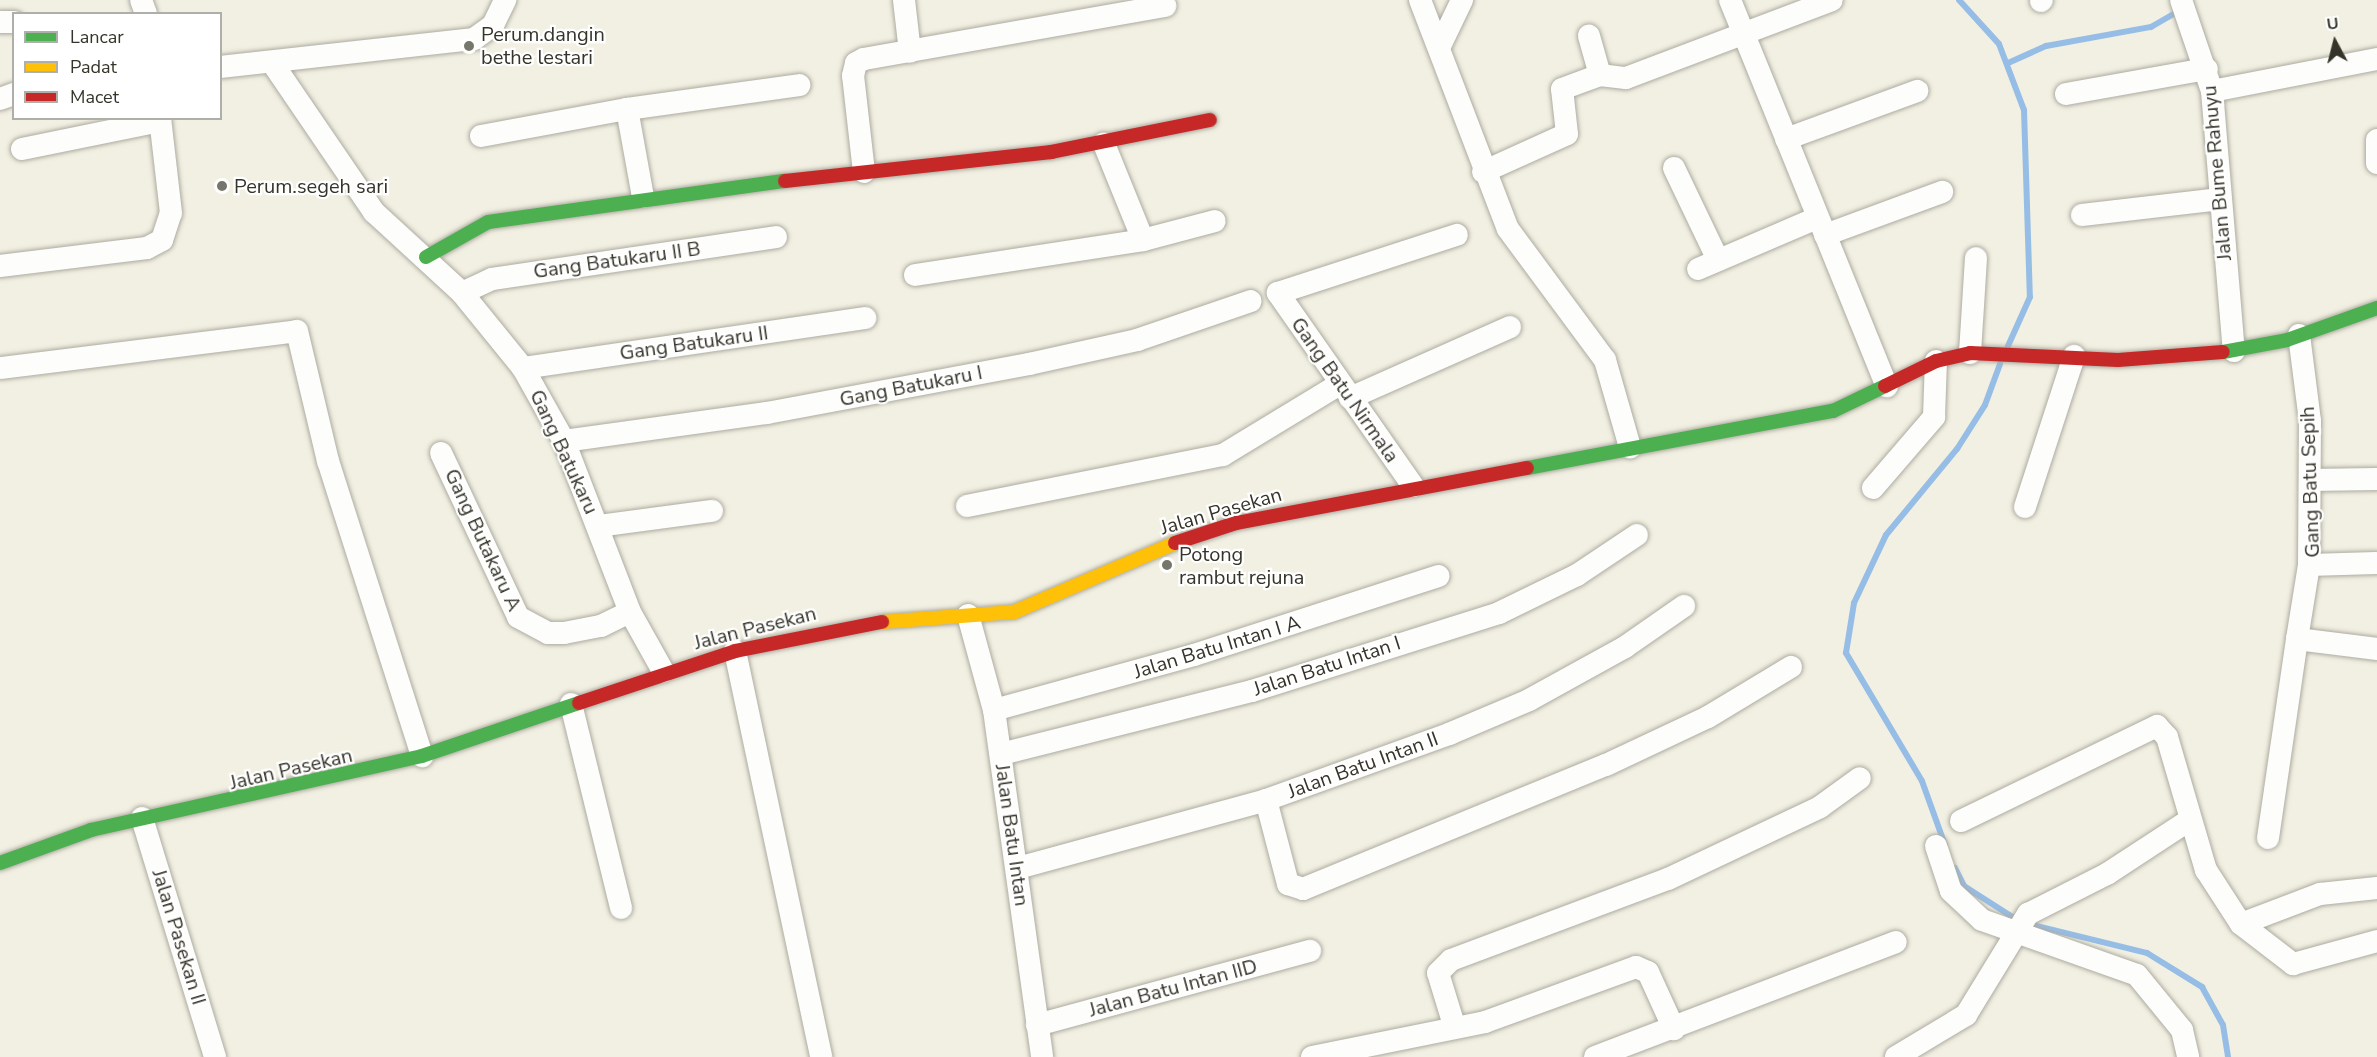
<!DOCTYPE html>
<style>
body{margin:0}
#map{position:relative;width:2377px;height:1057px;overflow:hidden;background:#f2f0e2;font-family:"Nunito Sans",sans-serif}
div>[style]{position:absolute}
.stream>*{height:6px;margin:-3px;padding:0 3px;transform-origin:3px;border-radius:3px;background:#96bde6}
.roads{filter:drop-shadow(0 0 2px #adaba1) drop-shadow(0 0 2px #adaba1)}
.street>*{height:22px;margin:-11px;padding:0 11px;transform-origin:11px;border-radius:11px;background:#fdfdfb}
.fast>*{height:14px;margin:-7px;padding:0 7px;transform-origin:7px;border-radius:7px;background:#4caf50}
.slow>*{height:14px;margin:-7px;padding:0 7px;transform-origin:7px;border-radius:7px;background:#ffc107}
.jam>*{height:14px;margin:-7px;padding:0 7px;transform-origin:7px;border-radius:7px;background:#c62828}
.dots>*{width:16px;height:16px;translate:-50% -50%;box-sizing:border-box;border:3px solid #fff;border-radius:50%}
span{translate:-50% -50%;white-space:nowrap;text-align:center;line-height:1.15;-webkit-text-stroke:4.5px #fff;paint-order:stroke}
.poi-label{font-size:20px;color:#35342a}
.left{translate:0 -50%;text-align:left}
.street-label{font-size:20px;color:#35342a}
.legend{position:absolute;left:12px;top:12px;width:210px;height:108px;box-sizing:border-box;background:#fff;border:2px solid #aeaeaa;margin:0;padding:8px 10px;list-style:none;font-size:18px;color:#35342a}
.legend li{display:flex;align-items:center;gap:12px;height:30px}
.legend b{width:30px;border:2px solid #aeaeaa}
.north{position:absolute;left:2305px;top:12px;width:60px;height:60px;-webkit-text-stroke:4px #fff;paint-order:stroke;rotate:353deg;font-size:16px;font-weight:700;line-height:24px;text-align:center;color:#35342a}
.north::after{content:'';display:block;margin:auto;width:21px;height:27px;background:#35342a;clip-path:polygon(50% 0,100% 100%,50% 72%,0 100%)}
</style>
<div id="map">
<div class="stream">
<div style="left:1959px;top:0;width:59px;rotate:47.7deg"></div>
<div style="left:1999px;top:44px;width:71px;rotate:69.3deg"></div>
<div style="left:2024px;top:110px;width:187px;rotate:88.2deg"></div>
<div style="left:2030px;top:297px;width:54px;rotate:114.2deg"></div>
<div style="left:2008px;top:63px;width:42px;rotate:-24.1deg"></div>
<div style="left:2046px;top:46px;width:107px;rotate:-10.3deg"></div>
<div style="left:2151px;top:27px;width:32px;rotate:-30deg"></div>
<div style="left:1945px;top:845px;width:68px;rotate:-109.8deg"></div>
<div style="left:1922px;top:781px;width:149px;rotate:-120.7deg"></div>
<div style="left:1846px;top:653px;width:51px;rotate:-80.9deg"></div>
<div style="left:1854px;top:603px;width:75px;rotate:-64.8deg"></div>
<div style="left:1886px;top:535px;width:112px;rotate:-50.5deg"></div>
<div style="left:1957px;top:449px;width:52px;rotate:-57.5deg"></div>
<div style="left:1985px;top:405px;width:44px;rotate:-69.9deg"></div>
<div style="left:1955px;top:868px;width:20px;rotate:63deg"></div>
<div style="left:1964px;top:886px;width:65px;rotate:32.5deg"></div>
<div style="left:2029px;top:924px;width:122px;rotate:13.8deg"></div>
<div style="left:2147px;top:953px;width:65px;rotate:31.7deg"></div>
<div style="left:2202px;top:987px;width:43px;rotate:61.1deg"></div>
<div style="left:2223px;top:1025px;width:32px;rotate:81deg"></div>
</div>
<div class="roads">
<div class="street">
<div style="left:141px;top:0;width:15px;rotate:70deg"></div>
<div style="left:904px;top:0;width:52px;rotate:83.4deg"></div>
<div style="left:1420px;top:0;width:245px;rotate:69deg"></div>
<div style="left:1508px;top:229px;width:163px;rotate:53.5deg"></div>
<div style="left:1605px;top:360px;width:91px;rotate:74deg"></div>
<div style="left:1730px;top:0;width:417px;rotate:67.9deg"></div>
<div style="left:2181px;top:0;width:96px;rotate:71.2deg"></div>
<div style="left:2212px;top:91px;width:261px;rotate:85.2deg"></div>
<div style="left:2041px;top:1px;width:1px;rotate:-45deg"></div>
<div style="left:0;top:22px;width:14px"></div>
<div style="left:1440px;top:46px;width:51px;rotate:-64.4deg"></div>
<div style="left:273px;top:64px;width:179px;rotate:55.7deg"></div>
<div style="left:374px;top:212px;width:120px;rotate:42.6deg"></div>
<div style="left:462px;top:293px;width:97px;rotate:50.9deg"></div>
<div style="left:523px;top:368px;width:84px;rotate:60.7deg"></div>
<div style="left:564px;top:441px;width:183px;rotate:68.9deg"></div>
<div style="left:630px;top:612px;width:68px;rotate:60.8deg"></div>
<div style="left:220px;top:67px;width:256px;rotate:-6.3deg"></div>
<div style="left:474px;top:39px;width:24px;rotate:-36deg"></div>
<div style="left:493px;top:25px;width:28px;rotate:-64deg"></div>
<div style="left:1600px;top:75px;width:26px;rotate:7deg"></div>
<div style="left:1626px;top:78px;width:220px;rotate:-20.7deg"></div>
<div style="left:2212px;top:91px;width:168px;rotate:-11deg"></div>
<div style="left:2066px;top:94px;width:143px;rotate:-10.1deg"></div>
<div style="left:0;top:99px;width:15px;rotate:-20deg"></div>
<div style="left:627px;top:109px;width:174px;rotate:-7.9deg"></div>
<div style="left:481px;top:136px;width:148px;rotate:-10.5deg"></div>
<div style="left:627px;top:109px;width:89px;rotate:79.7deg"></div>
<div style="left:1786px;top:139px;width:140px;rotate:-20.1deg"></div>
<div style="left:2377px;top:140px;width:23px;rotate:90deg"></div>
<div style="left:22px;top:149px;width:141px;rotate:-11.5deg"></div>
<div style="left:1674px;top:168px;width:102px;rotate:64.4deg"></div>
<div style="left:864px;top:172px;width:97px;rotate:-96.5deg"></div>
<div style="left:853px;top:76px;width:13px;rotate:-77deg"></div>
<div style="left:856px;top:63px;width:9px;rotate:-27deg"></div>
<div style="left:864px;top:59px;width:306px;rotate:-10deg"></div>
<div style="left:1483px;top:172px;width:92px;rotate:-24.3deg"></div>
<div style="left:1567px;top:134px;width:45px;rotate:-96.3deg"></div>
<div style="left:1562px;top:89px;width:40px;rotate:-20.2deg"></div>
<div style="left:1600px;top:75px;width:41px;rotate:-105.8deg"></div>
<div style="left:2082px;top:215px;width:139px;rotate:-6.6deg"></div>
<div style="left:1825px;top:235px;width:125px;rotate:-20.2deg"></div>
<div style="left:1143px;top:240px;width:74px;rotate:-14.8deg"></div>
<div style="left:0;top:266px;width:148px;rotate:-7deg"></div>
<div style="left:147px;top:248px;width:17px;rotate:-28deg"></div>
<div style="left:162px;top:240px;width:28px;rotate:-72deg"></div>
<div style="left:171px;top:213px;width:96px;rotate:-96.6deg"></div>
<div style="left:1698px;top:269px;width:129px;rotate:-23.2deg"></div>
<div style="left:915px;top:275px;width:231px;rotate:-8.7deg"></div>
<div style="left:1143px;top:240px;width:104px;rotate:-112.1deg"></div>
<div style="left:462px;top:293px;width:33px;rotate:-25deg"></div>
<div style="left:492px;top:279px;width:287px;rotate:-8.4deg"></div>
<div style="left:2299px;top:335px;width:87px;rotate:82.7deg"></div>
<div style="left:2310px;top:421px;width:144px;rotate:90.4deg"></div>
<div style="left:2309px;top:565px;width:67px;rotate:-1.7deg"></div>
<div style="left:1970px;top:353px;width:95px;rotate:-86.4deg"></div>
<div style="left:1px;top:368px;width:298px;rotate:-7.1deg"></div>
<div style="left:297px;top:331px;width:134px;rotate:76.6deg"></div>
<div style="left:328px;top:461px;width:310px;rotate:72.3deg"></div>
<div style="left:523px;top:368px;width:346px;rotate:-8.3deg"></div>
<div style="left:1350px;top:398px;width:175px;rotate:-23.9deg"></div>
<div style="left:564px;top:441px;width:205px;rotate:-7.9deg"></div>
<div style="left:767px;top:413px;width:267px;rotate:-10.6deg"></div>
<div style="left:1029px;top:364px;width:111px;rotate:-12.5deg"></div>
<div style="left:1137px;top:340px;width:120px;rotate:-18.9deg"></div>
<div style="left:441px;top:453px;width:181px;rotate:64.8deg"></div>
<div style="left:518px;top:617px;width:34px;rotate:28deg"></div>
<div style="left:548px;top:633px;width:16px"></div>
<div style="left:564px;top:633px;width:38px;rotate:-11deg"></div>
<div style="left:601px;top:626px;width:32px;rotate:-26deg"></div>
<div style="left:2310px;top:480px;width:67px;rotate:-0.9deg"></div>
<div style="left:1413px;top:486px;width:236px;rotate:-125deg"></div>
<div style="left:1278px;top:293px;width:188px;rotate:-18deg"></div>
<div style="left:1873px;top:488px;width:94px;rotate:-49.3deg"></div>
<div style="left:1934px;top:417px;width:56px;rotate:-88deg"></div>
<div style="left:967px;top:506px;width:261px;rotate:-11.3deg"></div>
<div style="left:1223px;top:455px;width:137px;rotate:-31.3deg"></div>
<div style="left:2025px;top:507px;width:159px;rotate:-72deg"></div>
<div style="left:599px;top:526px;width:114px;rotate:-7.6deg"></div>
<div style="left:2309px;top:565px;width:75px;rotate:99.2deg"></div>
<div style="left:2297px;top:639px;width:81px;rotate:7.1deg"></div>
<div style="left:968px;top:615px;width:98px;rotate:74.7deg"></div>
<div style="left:994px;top:710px;width:350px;rotate:82.1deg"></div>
<div style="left:735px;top:651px;width:415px;rotate:78deg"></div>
<div style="left:571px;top:704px;width:210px;rotate:76.2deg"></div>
<div style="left:994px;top:710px;width:207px;rotate:-15.4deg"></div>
<div style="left:1194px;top:655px;width:257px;rotate:-17.9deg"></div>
<div style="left:1001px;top:754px;width:259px;rotate:-14.1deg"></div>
<div style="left:1252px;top:691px;width:259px;rotate:-17.5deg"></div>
<div style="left:1499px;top:613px;width:87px;rotate:-26deg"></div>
<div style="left:1577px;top:575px;width:72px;rotate:-33.7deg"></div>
<div style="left:1266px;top:800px;width:87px;rotate:75.3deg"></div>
<div style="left:1288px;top:884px;width:16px;rotate:18deg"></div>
<div style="left:1303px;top:889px;width:327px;rotate:-22.3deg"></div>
<div style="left:1606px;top:765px;width:113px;rotate:-25.2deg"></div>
<div style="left:1708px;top:717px;width:97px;rotate:-31.1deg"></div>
<div style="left:142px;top:818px;width:250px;rotate:73deg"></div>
<div style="left:1961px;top:821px;width:218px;rotate:-25.9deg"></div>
<div style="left:2157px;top:726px;width:15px;rotate:48deg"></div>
<div style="left:2167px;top:737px;width:139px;rotate:73.7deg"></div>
<div style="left:2206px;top:870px;width:64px;rotate:57.1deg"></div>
<div style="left:2241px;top:924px;width:66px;rotate:37.6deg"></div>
<div style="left:2293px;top:964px;width:87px;rotate:-15.3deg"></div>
<div style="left:2268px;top:838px;width:201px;rotate:-81.7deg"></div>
<div style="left:1936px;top:846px;width:47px;rotate:71.6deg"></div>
<div style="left:1951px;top:891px;width:42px;rotate:43.1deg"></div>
<div style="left:1982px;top:920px;width:164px;rotate:19.5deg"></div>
<div style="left:2137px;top:975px;width:71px;rotate:50.7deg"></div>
<div style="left:2182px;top:1030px;width:28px;rotate:77deg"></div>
<div style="left:1018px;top:868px;width:257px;rotate:-15.3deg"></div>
<div style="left:1266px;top:800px;width:195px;rotate:-19.8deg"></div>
<div style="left:1449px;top:734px;width:87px;rotate:-23deg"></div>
<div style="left:1529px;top:700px;width:110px;rotate:-28.9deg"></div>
<div style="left:1625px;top:647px;width:72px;rotate:-34.8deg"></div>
<div style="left:2241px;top:924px;width:85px;rotate:-20.8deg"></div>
<div style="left:2320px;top:894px;width:57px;rotate:-6deg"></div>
<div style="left:1037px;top:1025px;width:283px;rotate:-15.2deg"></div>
<div style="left:1454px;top:1025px;width:54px;rotate:-107.1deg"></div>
<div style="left:1438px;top:973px;width:18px;rotate:-45deg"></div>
<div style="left:1451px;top:960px;width:232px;rotate:-20.5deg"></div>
<div style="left:1668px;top:879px;width:168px;rotate:-25.3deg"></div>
<div style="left:1820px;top:807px;width:49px;rotate:-35.9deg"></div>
<div style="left:1312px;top:1057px;width:177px;rotate:-11.4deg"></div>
<div style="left:1485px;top:1022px;width:161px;rotate:-20deg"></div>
<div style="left:1636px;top:967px;width:13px;rotate:23deg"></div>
<div style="left:1648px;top:972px;width:63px;rotate:65.5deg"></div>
<div style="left:1595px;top:1057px;width:322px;rotate:-20.9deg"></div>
<div style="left:1896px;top:1057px;width:82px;rotate:-31deg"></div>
<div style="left:1966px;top:1015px;width:119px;rotate:-58.5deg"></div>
<div style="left:2028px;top:914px;width:89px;rotate:-26.9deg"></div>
<div style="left:2107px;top:874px;width:97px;rotate:-33.2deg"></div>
</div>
<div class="fast">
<div style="left:426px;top:257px;width:71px;rotate:-29.4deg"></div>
<div style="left:488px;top:222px;width:300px;rotate:-7.9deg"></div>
<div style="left:2223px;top:352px;width:65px;rotate:-10.6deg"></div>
<div style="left:2287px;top:340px;width:96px;rotate:-19.6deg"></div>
<div style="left:1527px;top:468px;width:311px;rotate:-10.6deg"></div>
<div style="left:1833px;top:411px;width:58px;rotate:-25.7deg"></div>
<div style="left:0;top:863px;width:97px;rotate:-19.9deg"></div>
<div style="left:91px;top:830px;width:339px;rotate:-12.6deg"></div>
<div style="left:422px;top:756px;width:166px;rotate:-18.7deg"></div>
</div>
<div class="slow">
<div style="left:882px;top:622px;width:132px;rotate:-4.3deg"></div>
<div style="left:1014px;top:612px;width:175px;rotate:-23.2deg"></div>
</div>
<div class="jam">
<div style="left:785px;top:181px;width:268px;rotate:-6.2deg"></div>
<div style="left:1051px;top:152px;width:162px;rotate:-11.4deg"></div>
<div style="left:1885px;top:386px;width:57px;rotate:-26.1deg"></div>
<div style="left:1936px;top:361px;width:35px;rotate:-13deg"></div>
<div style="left:1970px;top:353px;width:148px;rotate:2.7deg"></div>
<div style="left:2118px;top:360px;width:105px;rotate:-4.4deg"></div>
<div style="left:1175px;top:543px;width:64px;rotate:-18.2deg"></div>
<div style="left:1236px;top:523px;width:296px;rotate:-10.7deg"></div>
<div style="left:579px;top:703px;width:164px;rotate:-18.4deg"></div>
<div style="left:735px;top:651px;width:150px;rotate:-11.2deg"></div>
</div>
</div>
<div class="dots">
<div style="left:469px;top:46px;background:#77766a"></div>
<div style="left:222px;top:186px;background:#77766a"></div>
<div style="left:1167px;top:565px;background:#77766a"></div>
</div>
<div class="poi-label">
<span class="left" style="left:481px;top:46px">Perum.dangin<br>bethe lestari</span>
<span class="left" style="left:234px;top:186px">Perum.segeh sari</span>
<span class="left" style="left:1179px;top:566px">Potong<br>rambut rejuna</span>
</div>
<div class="street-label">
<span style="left:2217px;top:173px;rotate:-95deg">Jalan Bume Rahuyu</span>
<span style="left:617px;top:260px;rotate:-8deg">Gang Batukaru II B</span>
<span style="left:694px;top:343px;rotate:-8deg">Gang Batukaru II</span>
<span style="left:911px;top:386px;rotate:-11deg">Gang Batukaru I</span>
<span style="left:1345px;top:390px;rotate:55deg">Gang Batu Nirmala</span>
<span style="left:564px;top:452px;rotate:65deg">Gang Batukaru</span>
<span style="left:2310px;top:482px;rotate:-92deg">Gang Batu Sepih</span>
<span style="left:1221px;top:511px;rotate:-16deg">Jalan Pasekan</span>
<span style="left:483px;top:540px;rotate:65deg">Gang Butakaru A</span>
<span style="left:755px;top:628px;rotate:-14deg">Jalan Pasekan</span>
<span style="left:1217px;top:647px;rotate:-17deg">Jalan Batu Intan I A</span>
<span style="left:1327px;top:666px;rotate:-18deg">Jalan Batu Intan I</span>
<span style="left:1363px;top:765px;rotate:-20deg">Jalan Batu Intan II</span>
<span style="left:291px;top:769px;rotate:-13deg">Jalan Pasekan</span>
<span style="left:1012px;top:835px;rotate:82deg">Jalan Batu Intan</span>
<span style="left:179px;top:937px;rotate:73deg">Jalan Pasekan II</span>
<span style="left:1173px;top:988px;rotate:-15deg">Jalan Batu Intan IID</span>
</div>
<ul class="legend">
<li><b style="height:8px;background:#4caf50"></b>Lancar</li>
<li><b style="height:8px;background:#ffc107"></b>Padat</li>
<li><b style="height:8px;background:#c62828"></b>Macet</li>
</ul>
<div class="north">U</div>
</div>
